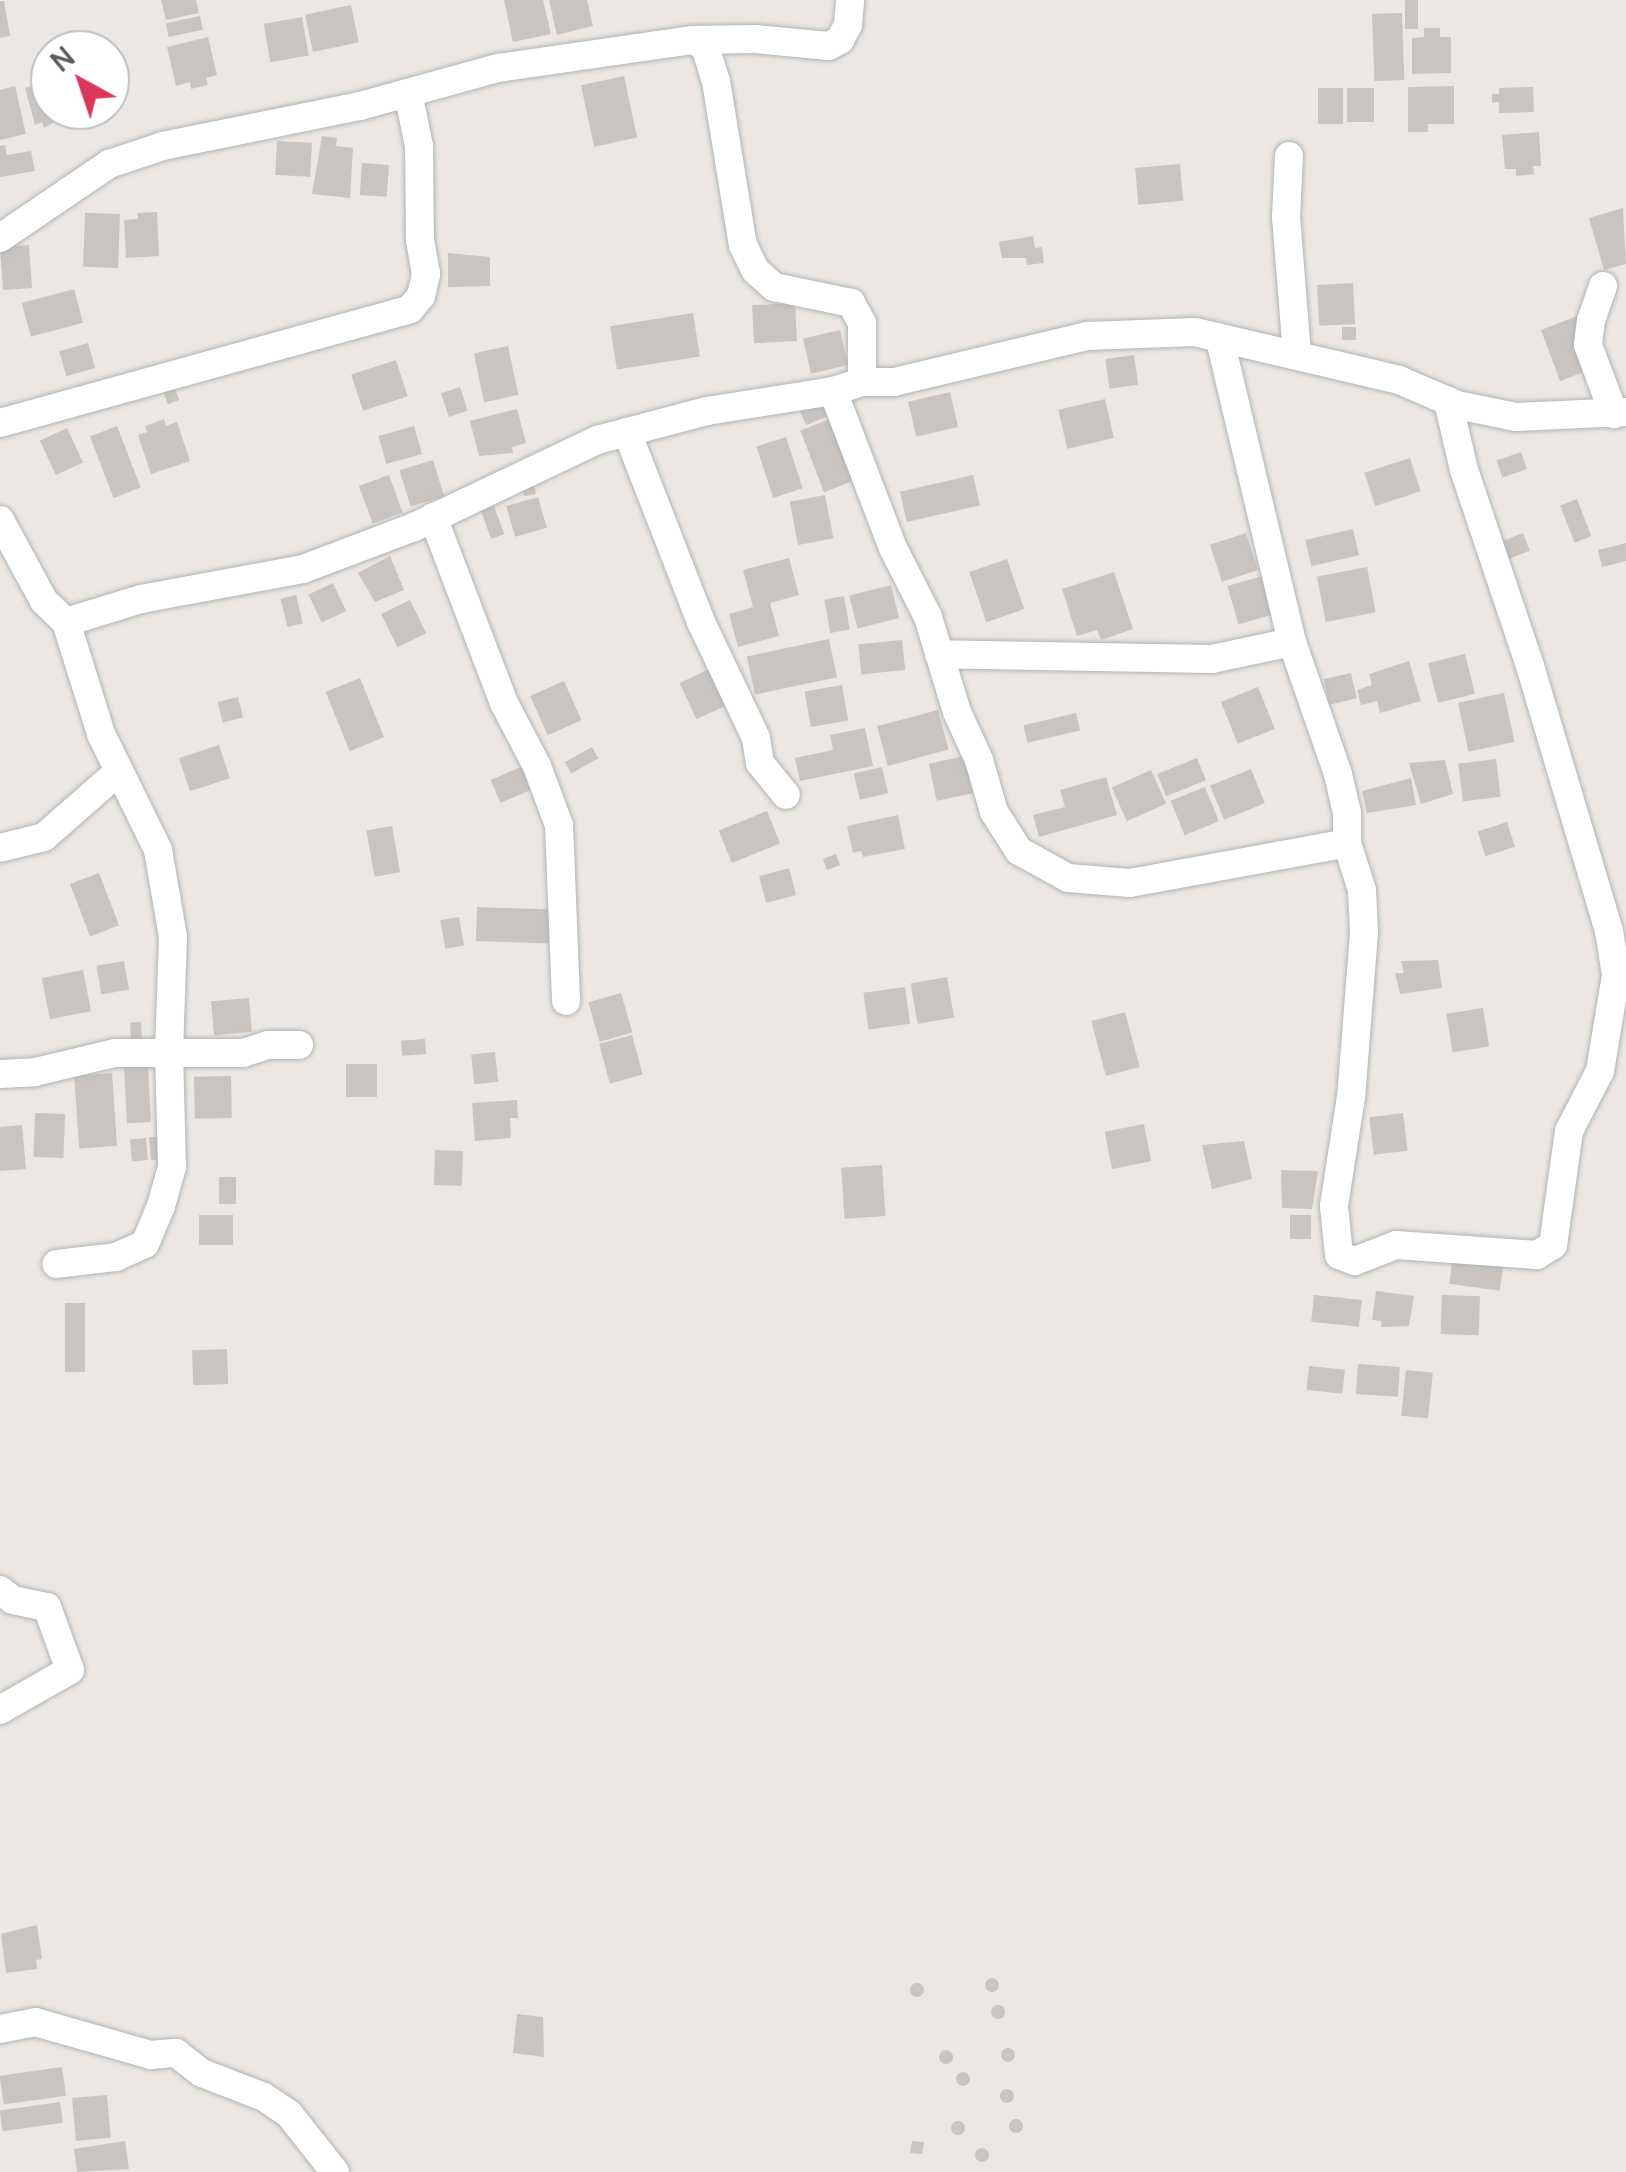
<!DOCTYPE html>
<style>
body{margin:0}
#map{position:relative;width:1626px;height:2172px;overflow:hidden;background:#ece7e2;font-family:Manrope,sans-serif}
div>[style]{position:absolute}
.building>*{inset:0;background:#c9c4c0;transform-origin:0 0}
.round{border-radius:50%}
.roads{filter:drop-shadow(0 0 2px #afb4b6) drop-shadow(0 0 2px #afb4b6)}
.minor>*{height:28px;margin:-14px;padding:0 14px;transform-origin:14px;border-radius:14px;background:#fff}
span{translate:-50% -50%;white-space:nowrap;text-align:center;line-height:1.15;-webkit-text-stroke:8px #fff;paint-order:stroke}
.north{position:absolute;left:30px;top:30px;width:100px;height:100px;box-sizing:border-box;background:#fff;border:2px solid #bdbfc0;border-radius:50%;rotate:320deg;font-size:28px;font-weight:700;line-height:40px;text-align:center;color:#5a5f61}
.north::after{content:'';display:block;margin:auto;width:35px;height:45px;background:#dc3759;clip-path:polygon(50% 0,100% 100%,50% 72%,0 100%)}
</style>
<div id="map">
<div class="building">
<div style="clip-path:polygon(161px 0,196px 0,199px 13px,166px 20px)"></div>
<div style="clip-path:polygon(504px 0,543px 0,551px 34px,513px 42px)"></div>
<div style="clip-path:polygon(549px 0,587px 0,593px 26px,557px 35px)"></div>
<div style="left:1405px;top:0;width:13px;height:29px"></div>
<div style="clip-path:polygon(0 1px,4px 1px,10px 36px,0 38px)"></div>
<div style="left:351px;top:5px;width:38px;height:47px;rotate:78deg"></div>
<div style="left:1402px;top:13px;width:67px;height:30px;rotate:88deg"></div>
<div style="left:200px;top:16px;width:14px;height:35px;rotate:78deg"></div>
<div style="left:302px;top:17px;width:39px;height:39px;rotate:80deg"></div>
<div style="clip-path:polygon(1424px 28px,1440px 28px,1440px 37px,1451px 37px,1451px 73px,1412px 74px,1412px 38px,1424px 37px)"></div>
<div style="clip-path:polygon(208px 37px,217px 75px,206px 78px,208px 85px,191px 89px,190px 82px,176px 86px,167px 47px)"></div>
<div style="left:624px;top:76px;width:63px;height:44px;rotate:78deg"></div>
<div style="clip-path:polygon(50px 81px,50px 110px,63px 110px,65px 116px,44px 128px,42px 122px,35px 125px,25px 88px)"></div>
<div style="clip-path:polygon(15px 86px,26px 134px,0 140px,0 90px)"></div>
<div style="clip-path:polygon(1454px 86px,1454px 124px,1428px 124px,1428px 132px,1408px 132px,1408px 87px)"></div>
<div style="clip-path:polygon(1533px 87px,1534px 112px,1499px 113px,1499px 102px,1492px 103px,1492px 94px,1499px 94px,1499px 88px)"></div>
<div style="left:1318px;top:88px;width:25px;height:36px"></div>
<div style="left:1374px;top:88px;width:34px;height:27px;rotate:90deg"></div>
<div style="clip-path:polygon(1539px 132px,1541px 166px,1533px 166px,1534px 174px,1516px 176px,1516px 169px,1505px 169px,1502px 135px)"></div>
<div style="clip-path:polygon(322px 136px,337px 138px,336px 146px,353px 148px,350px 198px,312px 194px)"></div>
<div style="left:277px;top:141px;width:35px;height:34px;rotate:3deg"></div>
<div style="clip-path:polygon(5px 145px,7px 155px,31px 151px,35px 171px,0 177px,0 146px)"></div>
<div style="left:362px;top:163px;width:27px;height:32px;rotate:4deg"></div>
<div style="left:1180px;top:164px;width:37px;height:45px;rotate:85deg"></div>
<div style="clip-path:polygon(1623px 208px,1626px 264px,1604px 270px,1589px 218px)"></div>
<div style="clip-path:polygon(157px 212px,159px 256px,126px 258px,124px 220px,138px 219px,137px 213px)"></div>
<div style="left:120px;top:214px;width:54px;height:35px;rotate:92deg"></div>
<div style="clip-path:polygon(1033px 236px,1035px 248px,1042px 247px,1044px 263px,1027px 265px,1026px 258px,1002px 258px,999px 242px)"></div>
<div style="left:29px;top:245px;width:43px;height:29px;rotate:86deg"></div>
<div style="clip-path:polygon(448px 253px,490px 257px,490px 286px,448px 287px)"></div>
<div style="left:1353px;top:283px;width:41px;height:36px;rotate:87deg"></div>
<div style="left:74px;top:289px;width:35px;height:54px;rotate:75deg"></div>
<div style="left:795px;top:303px;width:38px;height:43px;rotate:87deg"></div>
<div style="left:693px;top:313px;width:44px;height:84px;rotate:81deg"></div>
<div style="clip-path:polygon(1580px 315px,1592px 369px,1560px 381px,1541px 330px)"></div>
<div style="left:1342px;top:327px;width:14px;height:13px"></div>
<div style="left:840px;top:330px;width:36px;height:38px;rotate:77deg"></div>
<div style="left:88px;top:343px;width:26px;height:30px;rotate:74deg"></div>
<div style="left:508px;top:346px;width:50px;height:35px;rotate:78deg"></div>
<div style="left:1134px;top:355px;width:30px;height:29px;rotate:82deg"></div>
<div style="left:396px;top:360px;width:38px;height:47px;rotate:72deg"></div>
<div style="left:174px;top:386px;width:15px;height:12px;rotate:70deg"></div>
<div style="left:460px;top:387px;width:25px;height:20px;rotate:72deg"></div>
<div style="left:950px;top:392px;width:36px;height:43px;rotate:77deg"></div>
<div style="left:1105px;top:399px;width:40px;height:48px;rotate:77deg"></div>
<div style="left:825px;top:401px;width:15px;height:27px;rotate:67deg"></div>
<div style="clip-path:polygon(517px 409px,526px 443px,512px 447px,513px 453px,479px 456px,470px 421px)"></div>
<div style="left:833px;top:418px;width:66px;height:35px;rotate:69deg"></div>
<div style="clip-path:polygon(164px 419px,166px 426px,177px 422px,190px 461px,151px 474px,138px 435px,147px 432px,145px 426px)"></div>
<div style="left:117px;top:426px;width:66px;height:29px;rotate:69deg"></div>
<div style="left:414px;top:426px;width:29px;height:37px;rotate:74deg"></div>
<div style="left:67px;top:428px;width:38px;height:30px;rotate:65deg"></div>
<div style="left:786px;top:437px;width:54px;height:31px;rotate:72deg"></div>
<div style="left:1521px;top:452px;width:18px;height:26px;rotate:71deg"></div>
<div style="left:1410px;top:458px;width:35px;height:48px;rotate:72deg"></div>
<div style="left:433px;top:460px;width:38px;height:35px;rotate:73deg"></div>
<div style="left:389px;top:475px;width:40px;height:32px;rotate:70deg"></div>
<div style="left:973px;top:475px;width:31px;height:75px;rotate:77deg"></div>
<div style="left:534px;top:485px;width:9px;height:12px;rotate:77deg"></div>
<div style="left:825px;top:495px;width:44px;height:36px;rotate:79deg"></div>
<div style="left:538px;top:497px;width:32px;height:33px;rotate:74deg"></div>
<div style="left:1577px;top:499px;width:40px;height:18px;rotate:69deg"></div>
<div style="left:494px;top:506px;width:30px;height:14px;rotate:70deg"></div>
<div style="left:1353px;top:529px;width:27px;height:49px;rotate:77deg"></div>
<div style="left:1246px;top:533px;width:39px;height:38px;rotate:72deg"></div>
<div style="left:1523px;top:533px;width:19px;height:23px;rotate:69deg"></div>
<div style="clip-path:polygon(1626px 543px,1626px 561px,1602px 567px,1598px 550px)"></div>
<div style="clip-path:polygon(390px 556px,404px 590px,375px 602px,358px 573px)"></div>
<div style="clip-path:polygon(789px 558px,799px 595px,770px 603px,779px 636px,738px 647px,729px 614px,753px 607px,743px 570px)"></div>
<div style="left:1007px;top:559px;width:53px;height:40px;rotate:71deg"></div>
<div style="left:1367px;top:567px;width:46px;height:51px;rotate:79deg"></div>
<div style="clip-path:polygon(1114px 572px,1133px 629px,1101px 640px,1097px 630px,1077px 636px,1062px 589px)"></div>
<div style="left:1262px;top:576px;width:40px;height:36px;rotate:74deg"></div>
<div style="left:333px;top:583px;width:31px;height:27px;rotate:65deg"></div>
<div style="left:891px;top:585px;width:34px;height:43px;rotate:76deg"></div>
<div style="left:296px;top:595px;width:29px;height:16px;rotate:76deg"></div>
<div style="left:844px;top:596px;width:34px;height:20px;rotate:80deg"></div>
<div style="left:410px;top:600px;width:37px;height:32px;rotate:64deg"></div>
<div style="left:829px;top:639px;width:39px;height:84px;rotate:78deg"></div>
<div style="left:902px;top:640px;width:30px;height:44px;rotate:84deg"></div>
<div style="left:1465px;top:654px;width:41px;height:38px;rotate:76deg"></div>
<div style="clip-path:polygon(1409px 661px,1421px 701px,1380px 713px,1377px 701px,1361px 705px,1357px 690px,1372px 685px,1369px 674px)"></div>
<div style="left:714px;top:667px;width:40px;height:38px;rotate:65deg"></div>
<div style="left:1351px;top:673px;width:26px;height:28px;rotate:77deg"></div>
<div style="left:360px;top:678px;width:64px;height:37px;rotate:68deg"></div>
<div style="left:564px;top:681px;width:43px;height:37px;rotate:66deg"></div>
<div style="left:842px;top:685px;width:36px;height:38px;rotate:80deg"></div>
<div style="left:1258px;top:687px;width:45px;height:40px;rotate:68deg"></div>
<div style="left:1504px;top:693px;width:50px;height:47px;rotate:78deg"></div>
<div style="left:238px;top:697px;width:21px;height:21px;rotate:76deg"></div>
<div style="left:938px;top:710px;width:41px;height:63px;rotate:75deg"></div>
<div style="left:1076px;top:713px;width:18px;height:54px;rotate:77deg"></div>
<div style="clip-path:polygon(865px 728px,873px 766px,800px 781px,795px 758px,833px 750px,830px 735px)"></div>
<div style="left:219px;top:745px;width:35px;height:42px;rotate:72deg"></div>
<div style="left:592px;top:747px;width:13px;height:31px;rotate:61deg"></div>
<div style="left:965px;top:756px;width:38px;height:37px;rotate:78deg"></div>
<div style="left:1197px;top:758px;width:24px;height:43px;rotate:68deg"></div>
<div style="left:1496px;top:759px;width:38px;height:38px;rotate:83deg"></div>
<div style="clip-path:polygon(1445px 760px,1453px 794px,1421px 804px,1409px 763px)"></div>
<div style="left:521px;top:767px;width:25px;height:33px;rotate:67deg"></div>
<div style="left:882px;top:767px;width:27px;height:29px;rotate:77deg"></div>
<div style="left:1251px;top:769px;width:37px;height:44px;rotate:68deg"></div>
<div style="left:1151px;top:770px;width:37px;height:43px;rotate:66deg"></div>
<div style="clip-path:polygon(1106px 777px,1117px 815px,1039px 837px,1033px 815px,1065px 807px,1060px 790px)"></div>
<div style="clip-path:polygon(1411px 778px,1416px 805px,1367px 813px,1362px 791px)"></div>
<div style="left:1205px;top:787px;width:37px;height:37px;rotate:68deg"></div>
<div style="left:767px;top:811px;width:35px;height:52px;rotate:68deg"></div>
<div style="clip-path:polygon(898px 815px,905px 849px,863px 857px,861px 851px,853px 853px,847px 826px)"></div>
<div style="left:1507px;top:822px;width:26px;height:31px;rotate:72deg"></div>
<div style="left:392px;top:826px;width:47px;height:26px;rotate:80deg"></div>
<div style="left:836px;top:854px;width:12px;height:14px;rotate:70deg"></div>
<div style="left:789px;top:868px;width:28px;height:31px;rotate:75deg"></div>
<div style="left:99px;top:873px;width:56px;height:31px;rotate:69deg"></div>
<div style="left:477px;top:907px;width:75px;height:34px;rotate:2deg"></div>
<div style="left:459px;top:917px;width:29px;height:19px;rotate:80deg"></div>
<div style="clip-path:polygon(1438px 960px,1442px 988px,1400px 994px,1395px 973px,1404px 973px,1401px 961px)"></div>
<div style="left:124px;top:961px;width:29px;height:28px;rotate:80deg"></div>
<div style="left:83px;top:970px;width:42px;height:42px;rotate:79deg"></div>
<div style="left:947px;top:977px;width:41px;height:37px;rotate:80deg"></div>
<div style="left:905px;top:987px;width:37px;height:42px;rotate:82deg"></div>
<div style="left:621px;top:993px;width:41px;height:34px;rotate:74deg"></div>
<div style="left:249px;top:998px;width:34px;height:38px;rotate:85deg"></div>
<div style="left:1483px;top:1008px;width:39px;height:37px;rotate:81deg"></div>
<div style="left:1125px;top:1012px;width:57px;height:35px;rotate:75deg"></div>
<div style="left:141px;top:1022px;width:17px;height:11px;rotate:87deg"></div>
<div style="left:632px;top:1035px;width:41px;height:34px;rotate:75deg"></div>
<div style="left:425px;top:1039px;width:15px;height:24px;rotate:86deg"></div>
<div style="left:495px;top:1052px;width:30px;height:24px;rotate:84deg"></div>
<div style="left:346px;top:1064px;width:31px;height:33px"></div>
<div style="left:148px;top:1066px;width:56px;height:24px;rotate:87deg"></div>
<div style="left:112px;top:1073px;width:73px;height:38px;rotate:86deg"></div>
<div style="left:231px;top:1076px;width:42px;height:37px;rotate:89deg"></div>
<div style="clip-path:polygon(517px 1100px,518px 1118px,510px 1118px,511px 1138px,475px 1141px,472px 1103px)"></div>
<div style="left:35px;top:1113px;width:30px;height:44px;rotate:2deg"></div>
<div style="left:1403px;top:1113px;width:38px;height:34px;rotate:83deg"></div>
<div style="left:1144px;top:1124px;width:38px;height:40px;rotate:79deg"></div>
<div style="clip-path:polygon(22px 1125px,26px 1169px,0 1171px,0 1127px)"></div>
<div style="left:164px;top:1136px;width:23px;height:15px;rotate:85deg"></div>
<div style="left:146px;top:1138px;width:22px;height:16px;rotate:85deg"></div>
<div style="clip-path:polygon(1244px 1141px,1252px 1179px,1212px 1189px,1202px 1145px)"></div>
<div style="left:435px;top:1150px;width:28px;height:35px;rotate:2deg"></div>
<div style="left:882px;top:1165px;width:51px;height:41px;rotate:86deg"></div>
<div style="clip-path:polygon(1281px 1170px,1318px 1171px,1312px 1209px,1282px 1208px)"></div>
<div style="left:219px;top:1177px;width:17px;height:27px"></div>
<div style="left:199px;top:1215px;width:34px;height:30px"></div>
<div style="left:1311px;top:1215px;width:24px;height:21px;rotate:90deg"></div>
<div style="left:1453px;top:1257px;width:51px;height:27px;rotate:8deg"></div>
<div style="clip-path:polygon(1376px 1291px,1414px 1296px,1409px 1326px,1381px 1327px,1382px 1321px,1372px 1320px)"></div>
<div style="left:1314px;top:1295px;width:48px;height:27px;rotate:6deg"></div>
<div style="left:1442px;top:1295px;width:38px;height:39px;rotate:2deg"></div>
<div style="left:85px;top:1303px;width:69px;height:20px;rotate:90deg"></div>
<div style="left:227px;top:1349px;width:35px;height:35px;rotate:88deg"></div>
<div style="left:1358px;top:1364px;width:42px;height:30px;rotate:4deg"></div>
<div style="left:1309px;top:1366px;width:36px;height:24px;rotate:6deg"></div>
<div style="left:1406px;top:1370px;width:27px;height:46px;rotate:6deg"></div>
<div style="clip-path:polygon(37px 1925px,42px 1959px,36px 1960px,37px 1969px,6px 1973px,1px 1934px)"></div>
<div class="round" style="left:985px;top:1978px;width:14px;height:14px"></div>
<div class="round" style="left:910px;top:1983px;width:14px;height:14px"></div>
<div class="round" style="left:991px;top:2005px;width:14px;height:14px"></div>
<div style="clip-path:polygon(517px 2014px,543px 2017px,544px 2057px,513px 2053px)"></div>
<div class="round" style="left:1001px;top:2048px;width:14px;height:14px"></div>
<div class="round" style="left:939px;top:2050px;width:14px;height:14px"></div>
<div style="left:62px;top:2067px;width:29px;height:63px;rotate:82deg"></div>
<div class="round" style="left:956px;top:2072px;width:14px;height:14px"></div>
<div class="round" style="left:1000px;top:2089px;width:14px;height:14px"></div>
<div style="left:107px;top:2095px;width:43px;height:35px;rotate:85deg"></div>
<div style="left:60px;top:2102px;width:21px;height:61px;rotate:82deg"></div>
<div class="round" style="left:1009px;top:2119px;width:14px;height:14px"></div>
<div class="round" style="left:951px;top:2121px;width:14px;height:14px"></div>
<div style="clip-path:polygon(125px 2141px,129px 2169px,77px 2172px,74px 2149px)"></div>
<div style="clip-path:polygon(912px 2141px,924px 2142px,922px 2154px,910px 2153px)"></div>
<div class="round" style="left:975px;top:2148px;width:14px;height:14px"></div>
</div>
<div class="roads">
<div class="minor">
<div style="left:693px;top:40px;width:62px;rotate:-0.9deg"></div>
<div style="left:755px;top:39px;width:74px;rotate:5.4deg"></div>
<div style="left:829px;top:46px;width:13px;rotate:-29deg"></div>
<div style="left:840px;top:40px;width:17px;rotate:-62deg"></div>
<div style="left:848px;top:25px;width:25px;rotate:-85deg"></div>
<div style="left:1289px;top:156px;width:61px;rotate:92.8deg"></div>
<div style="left:1286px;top:217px;width:137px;rotate:85.4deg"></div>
<div style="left:0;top:238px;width:132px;rotate:-34.2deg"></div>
<div style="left:109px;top:164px;width:57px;rotate:-18.4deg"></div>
<div style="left:163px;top:146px;width:201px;rotate:-11.5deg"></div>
<div style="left:360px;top:106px;width:143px;rotate:-15.4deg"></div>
<div style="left:498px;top:68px;width:197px;rotate:-8.2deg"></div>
<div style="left:693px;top:40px;width:13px;rotate:27deg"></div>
<div style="left:705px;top:46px;width:37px;rotate:73deg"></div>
<div style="left:716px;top:81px;width:166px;rotate:80.7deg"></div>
<div style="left:743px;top:245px;width:28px;rotate:64deg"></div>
<div style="left:755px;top:270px;width:25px;rotate:42deg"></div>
<div style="left:774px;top:287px;width:79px;rotate:11.7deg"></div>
<div style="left:851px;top:303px;width:23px;rotate:61deg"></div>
<div style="left:862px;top:323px;width:59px;rotate:90deg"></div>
<div style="left:1603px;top:286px;width:36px;rotate:109deg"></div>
<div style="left:1591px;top:320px;width:25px;rotate:97deg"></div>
<div style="left:1588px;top:345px;width:74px;rotate:69.4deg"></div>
<div style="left:1220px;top:340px;width:310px;rotate:76.6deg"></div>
<div style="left:833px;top:391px;width:168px;rotate:69.1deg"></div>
<div style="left:893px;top:548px;width:77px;rotate:63.1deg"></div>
<div style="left:928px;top:617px;width:51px;rotate:73deg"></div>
<div style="left:943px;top:666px;width:48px;rotate:73.1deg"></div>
<div style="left:957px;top:712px;width:53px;rotate:65.4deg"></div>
<div style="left:979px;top:760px;width:54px;rotate:73.9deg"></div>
<div style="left:994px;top:812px;width:46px;rotate:57.3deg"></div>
<div style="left:1019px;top:851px;width:56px;rotate:28.9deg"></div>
<div style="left:1068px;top:878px;width:62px;rotate:4.6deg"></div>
<div style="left:1130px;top:883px;width:221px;rotate:-10.4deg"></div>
<div style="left:1347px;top:843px;width:30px;rotate:-90deg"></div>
<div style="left:1347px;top:813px;width:40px;rotate:-103deg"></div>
<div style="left:1338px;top:774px;width:140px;rotate:-109.2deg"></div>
<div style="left:1292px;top:642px;width:82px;rotate:168deg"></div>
<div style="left:1212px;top:659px;width:273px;rotate:-179deg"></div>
<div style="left:0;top:423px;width:426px;rotate:-15.5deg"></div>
<div style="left:410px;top:309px;width:17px;rotate:-50deg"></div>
<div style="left:421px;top:296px;width:23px;rotate:-77deg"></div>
<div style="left:426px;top:274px;width:35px;rotate:-100deg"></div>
<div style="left:420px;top:240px;width:94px;rotate:-90.6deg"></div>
<div style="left:419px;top:146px;width:54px;rotate:-101.7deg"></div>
<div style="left:627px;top:432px;width:204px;rotate:68.7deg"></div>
<div style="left:701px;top:622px;width:128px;rotate:64.6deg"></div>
<div style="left:756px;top:738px;width:25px;rotate:81deg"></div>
<div style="left:760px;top:763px;width:41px;rotate:50.9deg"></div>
<div style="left:433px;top:517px;width:199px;rotate:69.1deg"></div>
<div style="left:504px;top:703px;width:71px;rotate:62.4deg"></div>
<div style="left:537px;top:766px;width:63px;rotate:69.6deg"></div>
<div style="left:559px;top:825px;width:176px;rotate:87.7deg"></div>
<div style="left:0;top:520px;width:92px;rotate:61.5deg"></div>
<div style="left:44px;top:601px;width:30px;rotate:44deg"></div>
<div style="left:66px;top:622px;width:117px;rotate:72.6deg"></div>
<div style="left:101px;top:734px;width:129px;rotate:63.8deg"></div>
<div style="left:158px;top:850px;width:88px;rotate:80.2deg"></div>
<div style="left:173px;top:937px;width:116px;rotate:92deg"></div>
<div style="left:169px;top:1053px;width:114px;rotate:88.5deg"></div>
<div style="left:172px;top:1167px;width:41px;rotate:105.8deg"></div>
<div style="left:161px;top:1206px;width:41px;rotate:112.8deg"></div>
<div style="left:145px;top:1244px;width:32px;rotate:156deg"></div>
<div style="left:116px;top:1257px;width:60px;rotate:173.3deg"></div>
<div style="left:66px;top:622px;width:78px;rotate:-17deg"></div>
<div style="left:141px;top:599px;width:165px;rotate:-10.5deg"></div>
<div style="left:303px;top:569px;width:119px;rotate:-20.7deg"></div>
<div style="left:414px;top:527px;width:203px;rotate:-25.4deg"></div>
<div style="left:597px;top:440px;width:114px;rotate:-14.8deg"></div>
<div style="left:707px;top:411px;width:128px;rotate:-9deg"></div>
<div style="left:833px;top:391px;width:30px;rotate:-17deg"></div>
<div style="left:862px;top:382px;width:32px"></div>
<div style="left:894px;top:382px;width:198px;rotate:-13.4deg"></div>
<div style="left:1087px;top:336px;width:108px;rotate:-2.1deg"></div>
<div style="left:1195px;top:332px;width:210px;rotate:13.2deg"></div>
<div style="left:1399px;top:380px;width:63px;rotate:23.3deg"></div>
<div style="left:1457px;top:405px;width:60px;rotate:11.5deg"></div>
<div style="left:1516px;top:417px;width:110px;rotate:-2.6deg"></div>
<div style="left:1347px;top:843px;width:49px;rotate:72.3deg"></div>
<div style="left:1362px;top:890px;width:43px;rotate:87.3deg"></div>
<div style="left:1364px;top:933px;width:165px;rotate:94.5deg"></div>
<div style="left:1351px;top:1097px;width:110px;rotate:98.9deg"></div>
<div style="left:1334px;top:1206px;width:49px;rotate:84.2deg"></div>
<div style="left:1339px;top:1255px;width:17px;rotate:21deg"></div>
<div style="left:1355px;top:1261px;width:44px;rotate:-21.3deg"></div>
<div style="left:1396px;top:1245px;width:141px;rotate:4.1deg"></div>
<div style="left:1537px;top:1255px;width:19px;rotate:-32deg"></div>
<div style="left:1553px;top:1245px;width:115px;rotate:-82deg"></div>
<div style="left:1569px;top:1131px;width:68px;rotate:-62.7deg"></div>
<div style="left:1600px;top:1071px;width:97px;rotate:-80.5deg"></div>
<div style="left:1616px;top:975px;width:45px;rotate:-99deg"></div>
<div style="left:1609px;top:931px;width:277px;rotate:-106.6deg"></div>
<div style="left:1530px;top:666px;width:207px;rotate:-108.6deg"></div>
<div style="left:1464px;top:470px;width:71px;rotate:-103.1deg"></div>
<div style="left:0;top:848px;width:45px;rotate:-14deg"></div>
<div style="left:44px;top:837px;width:100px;rotate:-41.3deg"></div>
<div style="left:0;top:1074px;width:35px;rotate:-3deg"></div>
<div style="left:35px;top:1072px;width:82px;rotate:-13.4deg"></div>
<div style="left:115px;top:1053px;width:128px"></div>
<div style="left:243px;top:1053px;width:26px;rotate:-18deg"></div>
<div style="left:268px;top:1045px;width:31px"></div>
<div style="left:0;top:1590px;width:16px;rotate:38deg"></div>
<div style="left:13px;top:1600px;width:35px;rotate:12deg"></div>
<div style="left:47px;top:1607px;width:67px;rotate:69.9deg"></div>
<div style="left:70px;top:1670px;width:81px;rotate:150.3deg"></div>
<div style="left:0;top:2029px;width:36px;rotate:-11deg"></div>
<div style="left:35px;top:2022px;width:121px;rotate:15.9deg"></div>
<div style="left:151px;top:2055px;width:25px;rotate:-5deg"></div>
<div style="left:176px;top:2053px;width:33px;rotate:38deg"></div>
<div style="left:202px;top:2073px;width:66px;rotate:21.2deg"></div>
<div style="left:264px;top:2097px;width:30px;rotate:34deg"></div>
<div style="left:289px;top:2114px;width:74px;rotate:51.6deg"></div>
</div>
</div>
<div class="north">N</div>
</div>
